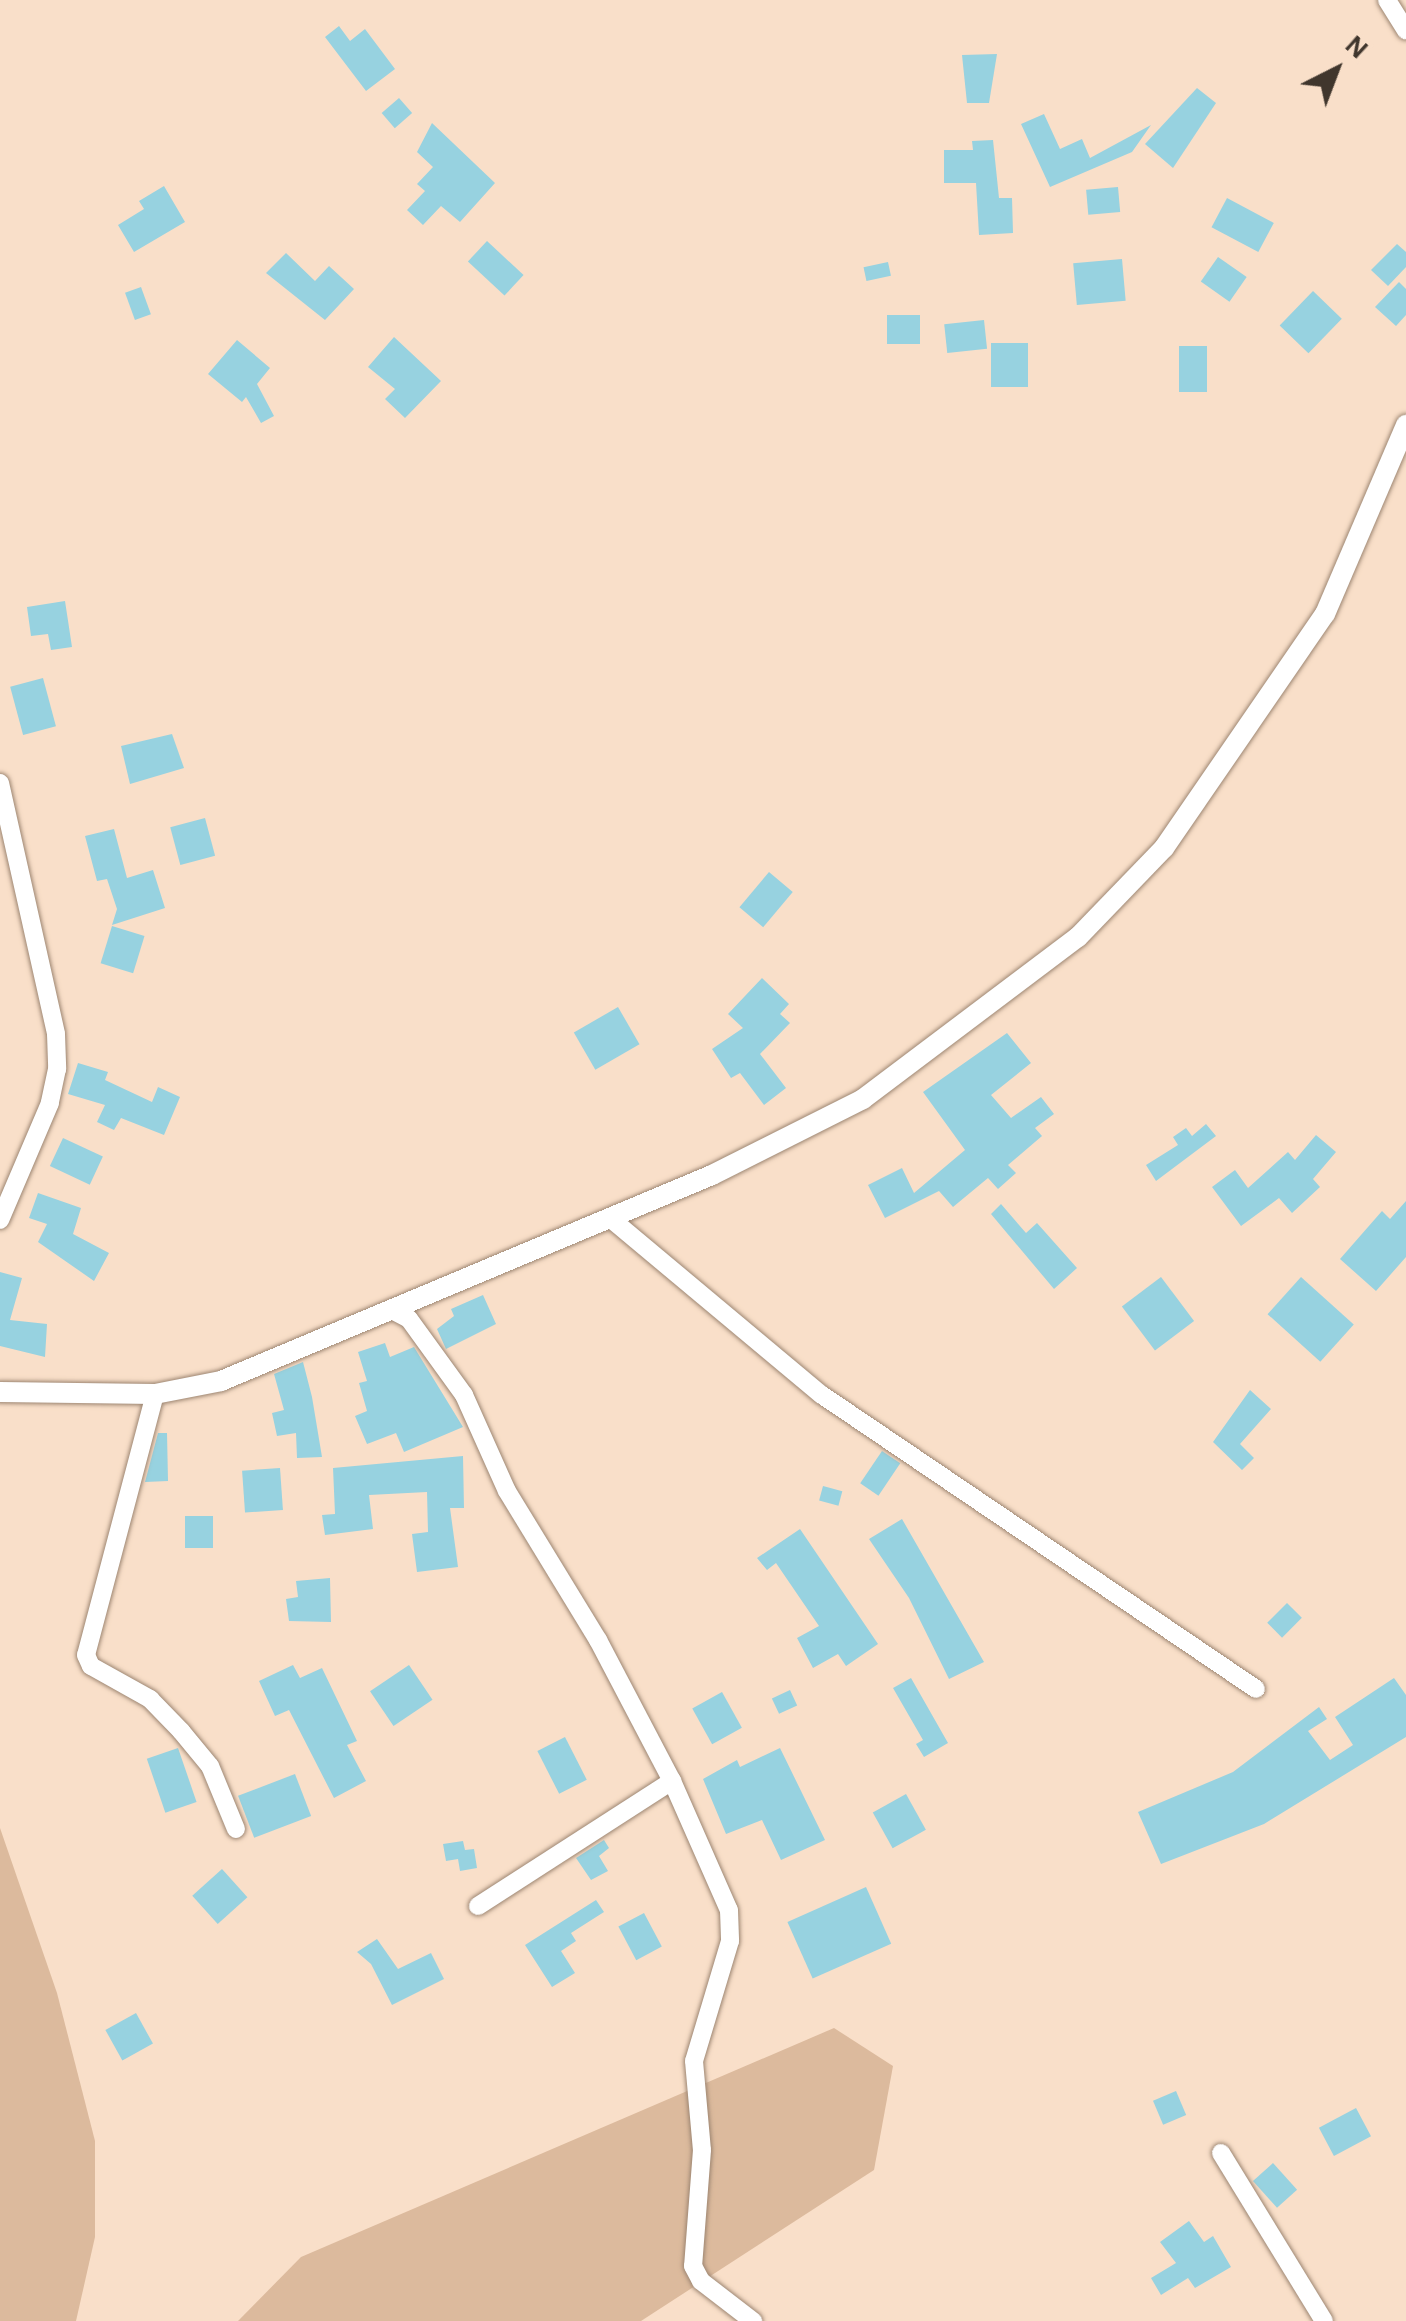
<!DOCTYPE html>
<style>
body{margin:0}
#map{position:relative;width:1406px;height:2321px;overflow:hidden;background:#f9dfc9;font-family:"Alegreya Sans",sans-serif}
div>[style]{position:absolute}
.green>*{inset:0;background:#dcba9d}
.building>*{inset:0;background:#97d2e0;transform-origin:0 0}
.roads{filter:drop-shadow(0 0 2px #9d8672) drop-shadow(0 0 2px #9d8672)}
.minor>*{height:18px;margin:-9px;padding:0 9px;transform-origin:9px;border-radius:9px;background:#fff}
.tertiary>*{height:20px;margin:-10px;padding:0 10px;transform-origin:10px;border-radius:10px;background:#fff}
span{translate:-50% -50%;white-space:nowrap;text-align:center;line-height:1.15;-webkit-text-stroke:10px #f9dfc9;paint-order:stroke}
.north{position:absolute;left:1286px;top:20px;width:100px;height:100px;-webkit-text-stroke:8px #f9dfc9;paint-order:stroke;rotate:42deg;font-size:28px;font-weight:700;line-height:40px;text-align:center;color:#40362d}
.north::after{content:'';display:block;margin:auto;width:35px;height:45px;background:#40362d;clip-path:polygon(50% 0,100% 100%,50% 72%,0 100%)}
</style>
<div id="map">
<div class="green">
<div style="clip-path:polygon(0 1828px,57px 1993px,95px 2141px,95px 2237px,76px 2321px,0 2321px)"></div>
<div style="clip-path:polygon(834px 2028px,893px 2066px,874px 2170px,641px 2321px,238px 2321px,301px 2257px)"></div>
</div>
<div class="building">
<div style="clip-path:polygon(339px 26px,350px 41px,365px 29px,395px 69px,366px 91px,325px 37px)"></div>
<div style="clip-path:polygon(997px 54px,989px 103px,967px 103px,962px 55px)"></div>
<div style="clip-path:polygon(1197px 88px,1216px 103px,1173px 168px,1145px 144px)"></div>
<div style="left:399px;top:98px;width:20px;height:23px;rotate:49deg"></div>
<div style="clip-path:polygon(1044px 114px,1060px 149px,1082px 139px,1090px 158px,1151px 125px,1132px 152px,1050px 187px,1021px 124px)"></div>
<div style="clip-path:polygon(432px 123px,495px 183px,460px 222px,441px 206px,423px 225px,407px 210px,425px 191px,417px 184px,433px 167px,417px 152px)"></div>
<div style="clip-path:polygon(993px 140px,999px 198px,1012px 198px,1013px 233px,979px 235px,976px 183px,944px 183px,944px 150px,973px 150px,972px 141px)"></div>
<div style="clip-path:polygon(164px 186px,185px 222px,134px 252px,118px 225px,144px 209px,139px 201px)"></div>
<div style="left:1118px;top:187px;width:25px;height:32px;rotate:85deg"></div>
<div style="left:1227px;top:198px;width:53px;height:33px;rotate:28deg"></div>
<div style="left:487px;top:241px;width:50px;height:28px;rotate:43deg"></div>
<div style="clip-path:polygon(1397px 244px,1406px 252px,1406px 267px,1388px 286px,1371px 270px)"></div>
<div style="clip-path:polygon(286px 253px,315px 281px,329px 266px,354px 289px,325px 320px,266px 273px)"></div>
<div style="left:1218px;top:257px;width:35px;height:30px;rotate:35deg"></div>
<div style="left:1122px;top:259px;width:42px;height:49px;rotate:85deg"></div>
<div style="left:888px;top:262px;width:14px;height:25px;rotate:78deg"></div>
<div style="clip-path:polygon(1399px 282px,1406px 289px,1406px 315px,1396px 326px,1375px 307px)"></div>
<div style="left:141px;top:287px;width:29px;height:17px;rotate:70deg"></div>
<div style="left:1313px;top:291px;width:40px;height:48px;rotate:44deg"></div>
<div style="left:887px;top:315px;width:33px;height:29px"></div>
<div style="left:984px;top:320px;width:29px;height:40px;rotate:84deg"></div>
<div style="clip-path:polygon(394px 337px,441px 381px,405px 418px,385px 399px,395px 389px,368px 367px)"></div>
<div style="clip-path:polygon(237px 340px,270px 368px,257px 384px,274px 416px,261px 423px,246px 397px,242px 402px,208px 374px)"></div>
<div style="left:991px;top:343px;width:37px;height:44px"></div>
<div style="left:1179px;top:346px;width:28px;height:46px"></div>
<div style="clip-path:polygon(65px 601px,72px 647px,51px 650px,48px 634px,31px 636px,27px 607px)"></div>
<div style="left:43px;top:678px;width:50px;height:34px;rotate:75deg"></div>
<div style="clip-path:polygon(172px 734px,184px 768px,130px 784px,121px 746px)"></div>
<div style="left:205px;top:818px;width:39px;height:36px;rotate:75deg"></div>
<div style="clip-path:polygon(114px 829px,127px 878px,153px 870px,165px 908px,112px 925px,117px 909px,107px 879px,97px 881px,85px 836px)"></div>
<div style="left:769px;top:872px;width:31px;height:46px;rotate:40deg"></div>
<div style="left:112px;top:926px;width:34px;height:39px;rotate:17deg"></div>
<div style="clip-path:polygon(762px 978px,789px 1004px,780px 1014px,790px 1023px,760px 1054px,786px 1088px,764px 1105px,740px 1073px,731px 1078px,712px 1049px,743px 1028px,728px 1014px)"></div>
<div style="left:618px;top:1007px;width:43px;height:51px;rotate:60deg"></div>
<div style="clip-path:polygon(1007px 1033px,1031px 1063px,991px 1095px,1011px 1118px,1041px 1097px,1054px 1114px,1035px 1128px,1042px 1136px,1008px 1165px,1016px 1173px,998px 1189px,988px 1178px,953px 1207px,939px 1191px,885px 1218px,868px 1185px,902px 1168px,914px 1193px,965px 1150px,923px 1092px)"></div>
<div style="clip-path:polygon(78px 1063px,108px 1072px,105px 1080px,152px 1102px,158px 1087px,180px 1097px,164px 1135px,121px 1118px,114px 1130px,97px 1122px,105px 1105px,68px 1094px)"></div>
<div style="clip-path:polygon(1206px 1124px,1216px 1136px,1156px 1181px,1146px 1165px,1178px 1145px,1173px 1137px,1186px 1128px,1192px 1136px)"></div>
<div style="clip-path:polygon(1316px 1135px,1336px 1152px,1313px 1179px,1320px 1187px,1292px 1213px,1279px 1198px,1241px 1226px,1212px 1187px,1235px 1170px,1248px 1188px,1288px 1152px,1295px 1160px)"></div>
<div style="left:63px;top:1138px;width:44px;height:31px;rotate:25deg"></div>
<div style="clip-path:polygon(38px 1193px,81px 1208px,73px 1234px,109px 1253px,94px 1281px,38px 1242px,47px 1224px,29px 1218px)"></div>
<div style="clip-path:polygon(1406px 1201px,1406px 1257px,1376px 1291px,1340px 1259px,1382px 1211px,1390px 1219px)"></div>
<div style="clip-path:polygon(1001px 1204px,1026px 1233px,1037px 1223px,1077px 1268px,1054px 1289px,991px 1214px)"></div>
<div style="clip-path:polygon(0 1272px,22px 1278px,10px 1320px,47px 1324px,45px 1357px,0 1346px)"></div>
<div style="left:1161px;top:1277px;width:55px;height:49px;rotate:53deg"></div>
<div style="left:1301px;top:1277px;width:71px;height:50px;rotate:42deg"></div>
<div style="clip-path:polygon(483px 1295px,496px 1324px,446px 1349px,437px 1329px,454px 1316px,451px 1309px)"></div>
<div style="clip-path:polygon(385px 1343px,390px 1357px,414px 1347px,463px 1427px,404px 1452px,396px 1433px,367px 1444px,355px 1416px,367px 1411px,359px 1383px,367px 1381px,358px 1352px)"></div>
<div style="clip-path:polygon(303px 1362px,312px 1397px,322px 1457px,297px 1458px,296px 1433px,277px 1436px,272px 1413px,284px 1410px,274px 1374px)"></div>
<div style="clip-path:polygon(1250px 1390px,1271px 1409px,1240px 1444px,1254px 1458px,1242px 1470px,1213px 1442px)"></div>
<div style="clip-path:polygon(158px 1433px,167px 1433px,168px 1481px,145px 1482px)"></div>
<div style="left:882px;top:1451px;width:22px;height:39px;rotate:34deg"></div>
<div style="clip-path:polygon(463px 1456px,464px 1508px,450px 1508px,458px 1567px,417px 1572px,412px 1534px,428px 1532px,427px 1492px,369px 1495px,373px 1529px,325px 1535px,322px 1515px,335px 1514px,333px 1468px)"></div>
<div style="left:280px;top:1468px;width:42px;height:38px;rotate:86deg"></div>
<div style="left:823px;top:1486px;width:20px;height:15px;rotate:15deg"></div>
<div style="left:185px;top:1516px;width:28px;height:32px"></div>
<div style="clip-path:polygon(902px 1519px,984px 1662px,949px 1679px,909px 1598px,869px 1539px)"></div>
<div style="clip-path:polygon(800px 1529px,878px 1644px,846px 1666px,838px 1654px,813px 1668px,797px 1638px,819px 1626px,776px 1563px,767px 1570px,757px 1558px)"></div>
<div style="clip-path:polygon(330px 1578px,331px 1622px,289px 1621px,286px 1599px,298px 1597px,296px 1581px)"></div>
<div style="left:1287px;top:1603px;width:21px;height:28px;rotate:45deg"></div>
<div style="clip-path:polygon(293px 1665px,300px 1678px,322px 1668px,357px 1741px,347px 1745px,366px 1781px,334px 1798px,289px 1710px,275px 1716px,259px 1681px)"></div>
<div style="left:409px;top:1665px;width:42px;height:47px;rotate:56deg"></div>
<div style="clip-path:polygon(911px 1678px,948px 1743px,924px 1757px,916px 1744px,923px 1740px,893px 1688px)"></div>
<div style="clip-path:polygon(1394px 1678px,1406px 1695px,1406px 1737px,1264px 1824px,1161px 1864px,1138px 1812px,1233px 1772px,1319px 1707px,1327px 1719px,1308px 1731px,1330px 1760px,1353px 1745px,1335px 1717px)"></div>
<div style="left:790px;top:1690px;width:17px;height:20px;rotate:65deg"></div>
<div style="left:722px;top:1692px;width:41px;height:34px;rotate:61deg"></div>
<div style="left:565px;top:1737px;width:48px;height:31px;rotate:63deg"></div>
<div style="left:178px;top:1748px;width:57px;height:33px;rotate:71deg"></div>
<div style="clip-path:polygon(780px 1748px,825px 1840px,781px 1860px,762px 1820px,726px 1834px,703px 1779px,737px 1760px,740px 1767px)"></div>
<div style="left:295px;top:1774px;width:45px;height:61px;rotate:69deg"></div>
<div style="left:906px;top:1794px;width:41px;height:38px;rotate:61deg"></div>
<div style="clip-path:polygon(604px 1840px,609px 1848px,599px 1856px,608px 1871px,591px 1880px,576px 1858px)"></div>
<div style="clip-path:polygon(463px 1841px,465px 1850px,474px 1849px,477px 1868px,460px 1871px,458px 1859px,446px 1861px,443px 1844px)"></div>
<div style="left:222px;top:1869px;width:38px;height:40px;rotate:48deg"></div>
<div style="left:866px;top:1887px;width:62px;height:86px;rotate:66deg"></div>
<div style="clip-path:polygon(596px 1900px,604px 1912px,571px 1933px,576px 1941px,561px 1951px,575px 1973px,552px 1987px,525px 1945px)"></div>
<div style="left:644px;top:1913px;width:38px;height:29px;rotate:62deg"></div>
<div style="clip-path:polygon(377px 1939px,398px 1969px,431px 1953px,444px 1979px,392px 2005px,371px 1964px,357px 1952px)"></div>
<div style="left:136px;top:2013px;width:35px;height:35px;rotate:61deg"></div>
<div style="left:1176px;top:2091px;width:26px;height:25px;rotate:67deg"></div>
<div style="left:1356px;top:2108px;width:32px;height:42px;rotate:62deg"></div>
<div style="left:1273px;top:2163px;width:36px;height:27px;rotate:48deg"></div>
<div style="clip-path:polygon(1189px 2221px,1204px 2242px,1213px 2236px,1231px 2267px,1195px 2288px,1188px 2278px,1161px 2295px,1151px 2278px,1176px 2263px,1160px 2242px)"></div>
</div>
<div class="roads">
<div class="minor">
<div style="left:1387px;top:0;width:36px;rotate:58deg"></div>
<div style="left:0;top:783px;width:257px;rotate:77.4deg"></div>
<div style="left:56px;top:1034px;width:35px;rotate:88deg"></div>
<div style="left:57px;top:1069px;width:35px;rotate:102deg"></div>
<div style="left:50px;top:1103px;width:127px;rotate:113.1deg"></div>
<div style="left:610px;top:1218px;width:276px;rotate:39.9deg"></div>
<div style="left:822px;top:1395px;width:524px;rotate:34.11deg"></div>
<div style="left:392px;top:1310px;width:19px;rotate:28deg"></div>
<div style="left:409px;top:1319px;width:94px;rotate:54.1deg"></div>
<div style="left:464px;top:1395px;width:105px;rotate:65.9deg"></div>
<div style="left:507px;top:1491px;width:175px;rotate:58.6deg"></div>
<div style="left:598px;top:1640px;width:159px;rotate:62.3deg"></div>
<div style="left:672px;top:1781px;width:141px;rotate:66.2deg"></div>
<div style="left:729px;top:1910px;width:31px;rotate:88deg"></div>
<div style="left:730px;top:1941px;width:125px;rotate:106.7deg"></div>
<div style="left:694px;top:2061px;width:89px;rotate:84.9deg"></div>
<div style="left:702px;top:2150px;width:116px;rotate:94.4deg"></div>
<div style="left:693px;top:2266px;width:17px;rotate:62deg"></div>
<div style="left:701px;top:2281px;width:66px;rotate:37.6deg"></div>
<div style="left:155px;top:1394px;width:270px;rotate:104.8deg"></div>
<div style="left:86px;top:1655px;width:12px;rotate:66deg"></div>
<div style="left:91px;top:1666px;width:68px;rotate:29.2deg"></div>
<div style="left:150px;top:1699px;width:45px;rotate:45.9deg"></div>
<div style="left:181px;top:1731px;width:45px;rotate:50.4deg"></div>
<div style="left:210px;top:1766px;width:68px;rotate:67.6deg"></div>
<div style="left:478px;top:1906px;width:231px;rotate:-32.8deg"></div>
<div style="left:1221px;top:2153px;width:197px;rotate:58.5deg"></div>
</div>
<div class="tertiary">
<div style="left:0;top:1392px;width:155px;rotate:0.7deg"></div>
<div style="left:155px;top:1394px;width:67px;rotate:-11.1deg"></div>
<div style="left:221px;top:1381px;width:532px;rotate:-22.76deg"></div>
<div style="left:712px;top:1175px;width:169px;rotate:-26.7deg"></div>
<div style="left:863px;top:1099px;width:269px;rotate:-37deg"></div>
<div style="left:1078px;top:937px;width:124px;rotate:-46deg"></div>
<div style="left:1164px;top:848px;width:284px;rotate:-55.5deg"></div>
<div style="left:1325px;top:614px;width:206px;rotate:-66.8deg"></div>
</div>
</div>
<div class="north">N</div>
</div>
